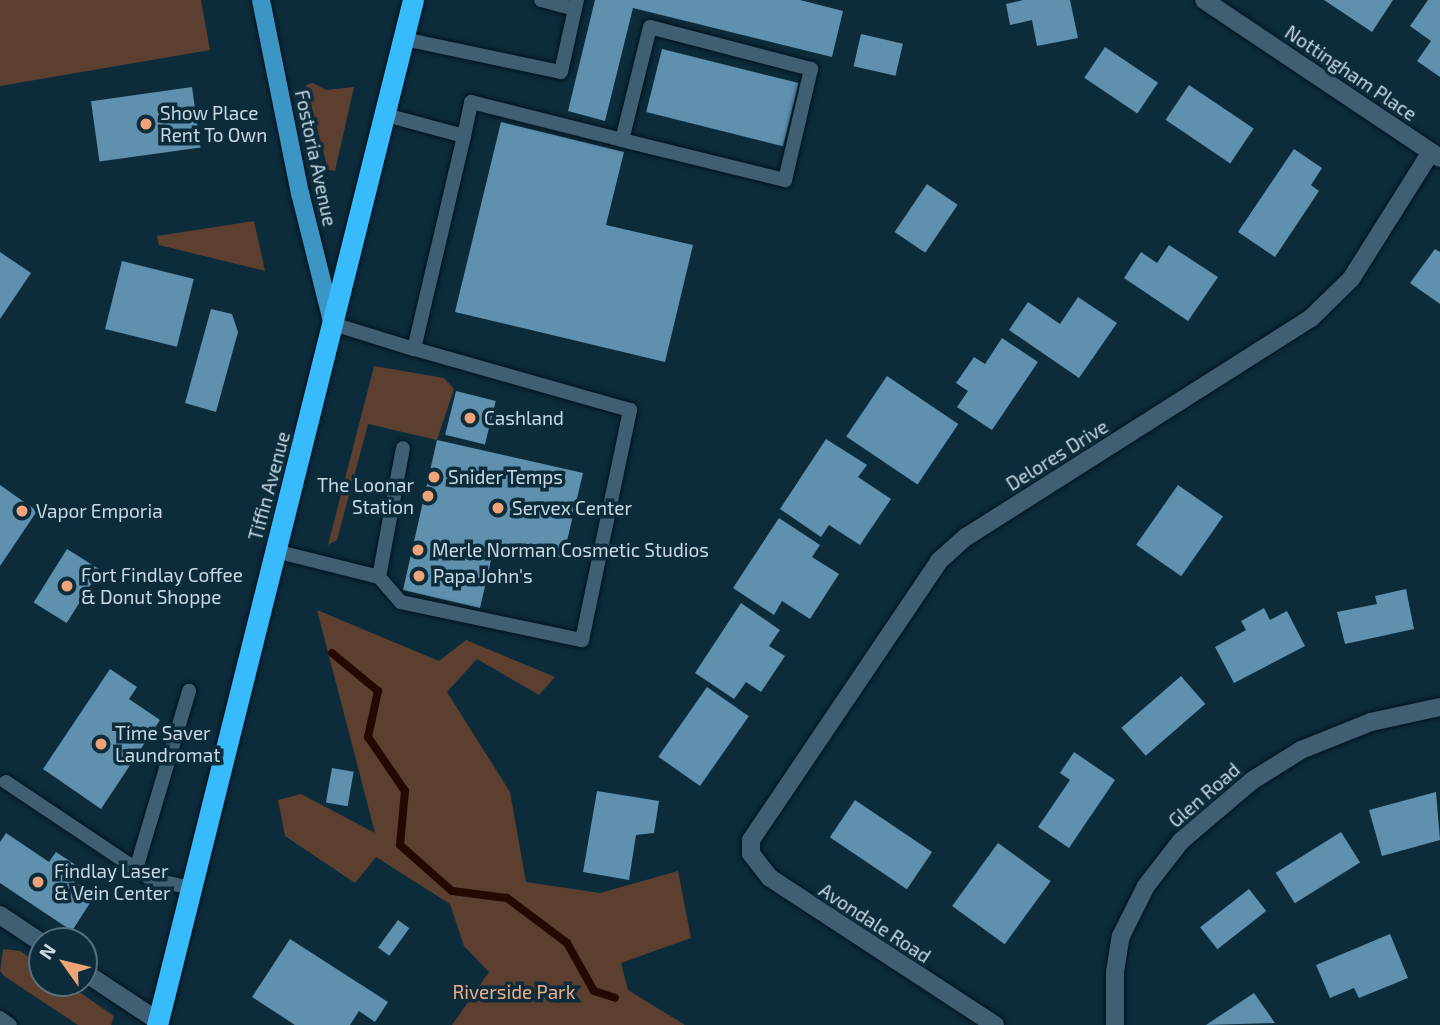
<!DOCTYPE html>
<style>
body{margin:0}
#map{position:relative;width:1440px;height:1025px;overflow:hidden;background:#0c2c3c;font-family:"Exo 2",sans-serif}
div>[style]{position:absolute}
.green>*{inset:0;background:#5c3f2f}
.stream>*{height:8px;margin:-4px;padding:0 4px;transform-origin:4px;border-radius:4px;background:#250900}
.building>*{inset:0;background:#5f90ad;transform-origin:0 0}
.roads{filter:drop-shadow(0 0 2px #00131f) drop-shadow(0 0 2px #00131f)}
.lane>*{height:14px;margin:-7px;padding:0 7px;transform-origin:7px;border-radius:7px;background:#405f72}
.street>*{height:18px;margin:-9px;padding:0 9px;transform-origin:9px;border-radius:9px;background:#405f72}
.primary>*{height:18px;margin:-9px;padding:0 9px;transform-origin:9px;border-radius:9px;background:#3b96c5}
.highway>*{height:21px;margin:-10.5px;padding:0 10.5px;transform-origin:10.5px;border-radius:10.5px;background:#37bbfd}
.dots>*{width:19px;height:19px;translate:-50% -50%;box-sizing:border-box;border:4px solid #0c2c3c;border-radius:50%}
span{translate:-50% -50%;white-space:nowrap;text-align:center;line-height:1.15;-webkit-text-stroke:7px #0c2c3c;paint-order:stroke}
.street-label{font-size:19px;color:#c8d9e4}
.poi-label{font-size:19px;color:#c8d9e4}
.left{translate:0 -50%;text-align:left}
.right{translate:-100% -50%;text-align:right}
.park-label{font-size:19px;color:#f3ad85}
.north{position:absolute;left:28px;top:927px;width:70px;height:70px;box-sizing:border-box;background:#0c2c3c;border:2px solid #57717f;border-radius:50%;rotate:304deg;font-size:19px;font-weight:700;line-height:28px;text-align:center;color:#c8d9e4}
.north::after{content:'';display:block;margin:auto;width:24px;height:32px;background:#efa377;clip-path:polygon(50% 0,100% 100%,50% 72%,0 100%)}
</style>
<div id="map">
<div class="green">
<div style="clip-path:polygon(0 0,201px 0,210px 50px,0 86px)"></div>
<div style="clip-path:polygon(313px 83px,326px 90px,354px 87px,335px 171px,328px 170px,306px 85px)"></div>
<div style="clip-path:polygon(254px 221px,265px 271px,159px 245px,157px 236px)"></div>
<div style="clip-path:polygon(374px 366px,444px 378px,454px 389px,437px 440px,368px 424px,337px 540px,328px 545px)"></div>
<div style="clip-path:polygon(317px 610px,439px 661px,466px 640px,555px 677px,539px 695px,477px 659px,447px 692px,510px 792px,526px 882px,600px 893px,678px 871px,691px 938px,621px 963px,628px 990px,685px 1025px,452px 1025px,489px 972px,464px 946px,450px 904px,376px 857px,355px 883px,285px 836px,278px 800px,301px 794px,375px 833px)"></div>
<div style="clip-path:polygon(3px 949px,20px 951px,42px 966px,42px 983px,66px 983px,114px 1016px,111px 1025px,78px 1025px,4px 976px,0 971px)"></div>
</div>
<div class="stream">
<div style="left:332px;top:653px;width:60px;rotate:39.6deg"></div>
<div style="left:378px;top:691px;width:47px;rotate:102.3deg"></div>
<div style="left:368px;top:737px;width:65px;rotate:55.6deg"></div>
<div style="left:405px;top:791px;width:54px;rotate:95.3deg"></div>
<div style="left:400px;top:845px;width:69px;rotate:41.5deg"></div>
<div style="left:452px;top:891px;width:55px;rotate:7.3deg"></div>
<div style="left:507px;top:898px;width:75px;rotate:36.9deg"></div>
<div style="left:567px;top:943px;width:55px;rotate:60.6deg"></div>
<div style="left:594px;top:991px;width:22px;rotate:18deg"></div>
</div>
<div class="building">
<div style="clip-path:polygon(595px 0,800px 0,843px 11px,832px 57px,633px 8px,605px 121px,568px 111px)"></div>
<div style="clip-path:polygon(1023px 0,1070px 0,1078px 38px,1037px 46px,1032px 20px,1010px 25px,1006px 4px)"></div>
<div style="clip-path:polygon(1324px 0,1393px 0,1372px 32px)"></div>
<div style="clip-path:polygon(1428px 0,1440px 0,1440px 77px,1417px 61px,1431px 41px,1410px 26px)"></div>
<div style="left:861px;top:34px;width:43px;height:33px;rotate:13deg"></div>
<div style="left:1105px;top:47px;width:64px;height:37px;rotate:34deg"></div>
<div style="left:662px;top:49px;width:141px;height:65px;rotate:14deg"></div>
<div style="left:1189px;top:85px;width:78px;height:42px;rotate:34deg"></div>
<div style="left:192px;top:87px;width:61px;height:102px;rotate:82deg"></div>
<div style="clip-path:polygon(501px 122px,624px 152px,606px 225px,693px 245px,665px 362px,455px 312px)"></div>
<div style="clip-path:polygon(1294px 149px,1322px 168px,1311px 185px,1319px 191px,1275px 257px,1238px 232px)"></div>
<div style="left:927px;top:184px;width:37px;height:58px;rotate:34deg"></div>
<div style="clip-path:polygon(1169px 245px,1218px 277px,1188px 321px,1124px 278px,1141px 252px,1157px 263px)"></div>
<div style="clip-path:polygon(1435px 249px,1440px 252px,1440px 304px,1410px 283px)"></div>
<div style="clip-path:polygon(0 252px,31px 273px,0 319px)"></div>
<div style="left:122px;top:261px;width:74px;height:70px;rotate:14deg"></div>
<div style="clip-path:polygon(1078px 297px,1117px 323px,1079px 378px,1009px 330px,1028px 302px,1060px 324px)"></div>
<div style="clip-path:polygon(211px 309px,232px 314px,238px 332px,216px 412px,185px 403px)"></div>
<div style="clip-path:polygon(1002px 338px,1038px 362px,992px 430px,957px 407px,968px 391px,956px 383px,974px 357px,985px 364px)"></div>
<div style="left:887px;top:376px;width:86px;height:73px;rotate:34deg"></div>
<div style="left:456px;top:391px;width:41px;height:45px;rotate:14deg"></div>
<div style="clip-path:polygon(826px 439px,867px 465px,858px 477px,891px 499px,860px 545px,829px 525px,821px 537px,780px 509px)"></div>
<div style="clip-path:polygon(437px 440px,583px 473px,563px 558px,495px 543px,480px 608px,403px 590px)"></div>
<div style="clip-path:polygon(0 485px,37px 511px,0 566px)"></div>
<div style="left:1178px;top:485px;width:55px;height:73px;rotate:35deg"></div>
<div style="clip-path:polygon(779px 518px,820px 545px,812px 557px,839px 574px,810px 619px,782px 601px,774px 615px,733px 588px)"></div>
<div style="left:67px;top:549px;width:39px;height:63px;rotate:32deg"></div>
<div style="clip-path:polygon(1406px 589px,1414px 629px,1345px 644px,1337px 612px,1377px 604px,1375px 596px)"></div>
<div style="clip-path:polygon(741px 603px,780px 630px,769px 646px,785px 656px,761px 692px,746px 682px,734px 699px,695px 673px)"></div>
<div style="clip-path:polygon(1264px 608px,1270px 620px,1287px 611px,1305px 646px,1234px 683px,1215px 647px,1246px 630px,1241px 621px)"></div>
<div style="clip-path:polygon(110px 669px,137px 687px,129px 699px,160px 720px,101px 809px,43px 769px)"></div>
<div style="left:1181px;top:676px;width:37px;height:79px;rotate:49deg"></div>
<div style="left:707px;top:687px;width:51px;height:85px;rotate:35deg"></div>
<div style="clip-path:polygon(1074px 752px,1115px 780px,1069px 848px,1038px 827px,1070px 780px,1060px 773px)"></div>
<div style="left:332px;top:768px;width:22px;height:35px;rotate:10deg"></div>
<div style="clip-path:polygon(597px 791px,659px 801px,654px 833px,636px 835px,629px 880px,583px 872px)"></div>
<div style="clip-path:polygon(1436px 792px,1440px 840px,1382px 856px,1369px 810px)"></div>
<div style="left:855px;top:800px;width:93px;height:45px;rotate:34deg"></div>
<div style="left:1341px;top:832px;width:36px;height:77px;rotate:58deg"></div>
<div style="clip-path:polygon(6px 833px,49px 862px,56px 852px,82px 869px,74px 882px,95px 895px,72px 931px,0 883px,0 842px)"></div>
<div style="left:998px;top:843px;width:65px;height:78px;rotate:36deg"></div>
<div style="left:1249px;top:889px;width:28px;height:62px;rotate:52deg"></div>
<div style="left:398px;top:920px;width:14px;height:34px;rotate:36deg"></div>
<div style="clip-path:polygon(1390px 934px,1408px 978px,1359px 998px,1354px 988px,1330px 998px,1316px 965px)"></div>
<div style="clip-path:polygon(290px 939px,388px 1002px,375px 1022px,359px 1011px,350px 1025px,295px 1025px,252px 997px)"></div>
<div style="clip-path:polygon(1254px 993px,1275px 1023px,1206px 1025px)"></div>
</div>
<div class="roads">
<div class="lane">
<div style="left:541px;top:0;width:35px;rotate:15deg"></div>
<div style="left:404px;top:39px;width:160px;rotate:11.9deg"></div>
<div style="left:561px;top:72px;width:74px;rotate:-77.5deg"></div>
<div style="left:464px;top:136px;width:35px;rotate:-78deg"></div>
<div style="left:471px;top:102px;width:156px;rotate:14.1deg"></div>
<div style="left:622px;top:140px;width:168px;rotate:13.8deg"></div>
<div style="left:785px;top:180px;width:114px;rotate:-76.8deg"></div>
<div style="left:811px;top:69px;width:166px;rotate:-165.4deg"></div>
<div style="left:650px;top:27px;width:116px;rotate:103.9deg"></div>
<div style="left:333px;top:324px;width:85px;rotate:17.2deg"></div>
<div style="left:414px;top:349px;width:219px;rotate:-76.8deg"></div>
<div style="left:464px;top:136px;width:81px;rotate:-164.9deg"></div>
<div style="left:275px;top:551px;width:107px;rotate:14deg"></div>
<div style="left:379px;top:577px;width:131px;rotate:-79.5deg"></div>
<div style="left:379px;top:577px;width:33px;rotate:49deg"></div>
<div style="left:401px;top:602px;width:185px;rotate:11.9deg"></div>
<div style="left:582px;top:640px;width:235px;rotate:-78.2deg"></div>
<div style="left:630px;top:410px;width:224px;rotate:-164.2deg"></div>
<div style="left:6px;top:782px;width:174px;rotate:33.8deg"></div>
<div style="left:151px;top:879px;width:41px;rotate:12.7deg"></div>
<div style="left:136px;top:869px;width:186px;rotate:-73.4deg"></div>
<div style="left:0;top:1018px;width:12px;rotate:35deg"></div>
</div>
<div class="street">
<div style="left:1204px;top:0;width:284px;rotate:33.8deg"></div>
<div style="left:0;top:915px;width:50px;rotate:33.7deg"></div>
<div style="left:84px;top:972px;width:89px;rotate:33.5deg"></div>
<div style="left:995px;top:1025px;width:269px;rotate:-146.8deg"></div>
<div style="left:770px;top:878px;width:31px;rotate:-128deg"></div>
<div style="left:751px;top:854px;width:14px;rotate:-90deg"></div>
<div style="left:751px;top:840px;width:336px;rotate:-56deg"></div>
<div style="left:939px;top:561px;width:36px;rotate:-42deg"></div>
<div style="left:966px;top:537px;width:409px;rotate:-32.4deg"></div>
<div style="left:1311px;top:318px;width:56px;rotate:-44.3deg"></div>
<div style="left:1351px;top:279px;width:150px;rotate:-57.8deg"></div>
<div style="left:1115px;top:1025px;width:53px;rotate:-90deg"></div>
<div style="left:1115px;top:972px;width:36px;rotate:-81deg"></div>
<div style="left:1121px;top:936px;width:56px;rotate:-63.4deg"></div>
<div style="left:1146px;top:886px;width:57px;rotate:-52.1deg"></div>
<div style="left:1181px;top:841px;width:94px;rotate:-40.3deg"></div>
<div style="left:1253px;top:780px;width:57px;rotate:-32deg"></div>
<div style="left:1301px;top:750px;width:75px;rotate:-21.8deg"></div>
<div style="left:1371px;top:722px;width:71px;rotate:-12.3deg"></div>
</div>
<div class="primary">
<div style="left:261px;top:0;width:197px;rotate:78.6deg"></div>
<div style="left:300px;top:193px;width:132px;rotate:76deg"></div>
</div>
<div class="highway">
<div style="left:157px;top:1025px;width:1056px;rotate:-75.98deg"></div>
</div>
</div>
<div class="dots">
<div style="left:146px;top:124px;background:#efa377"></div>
<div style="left:470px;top:418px;background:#efa377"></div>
<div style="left:434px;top:477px;background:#efa377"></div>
<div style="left:428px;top:496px;background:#efa377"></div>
<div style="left:498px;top:508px;background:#efa377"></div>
<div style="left:22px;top:511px;background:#efa377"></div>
<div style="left:418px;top:550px;background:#efa377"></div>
<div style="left:419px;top:576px;background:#efa377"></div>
<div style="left:67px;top:586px;background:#efa377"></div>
<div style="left:101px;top:744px;background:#efa377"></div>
<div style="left:38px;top:882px;background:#efa377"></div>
</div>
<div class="street-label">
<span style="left:1351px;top:73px;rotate:34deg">Nottingham Place</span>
<span style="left:316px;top:158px;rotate:78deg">Fostoria Avenue</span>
<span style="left:1057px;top:455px;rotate:-32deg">Delores Drive</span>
<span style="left:269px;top:486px;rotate:-75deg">Tiffin Avenue</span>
<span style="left:1204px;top:795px;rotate:-41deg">Glen Road</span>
<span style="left:875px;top:923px;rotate:33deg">Avondale Road</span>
</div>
<div class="poi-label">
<span class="left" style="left:160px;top:124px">Show Place<br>Rent To Own</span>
<span class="left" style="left:484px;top:418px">Cashland</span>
<span class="left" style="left:448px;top:477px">Snider Temps</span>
<span class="right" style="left:414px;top:496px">The Loonar<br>Station</span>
<span class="left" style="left:512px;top:508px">Servex Center</span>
<span class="left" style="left:36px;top:511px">Vapor Emporia</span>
<span class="left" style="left:432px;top:550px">Merle Norman Cosmetic Studios</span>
<span class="left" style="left:81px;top:586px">Fort Findlay Coffee<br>&amp; Donut Shoppe</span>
<span class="left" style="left:433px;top:576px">Papa John's</span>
<span class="left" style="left:115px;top:744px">Time Saver<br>Laundromat</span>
<span class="left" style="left:54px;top:882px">Findlay Laser<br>&amp; Vein Center</span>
</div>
<div class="park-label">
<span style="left:514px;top:992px">Riverside Park</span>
</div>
<div class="north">N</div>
</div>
